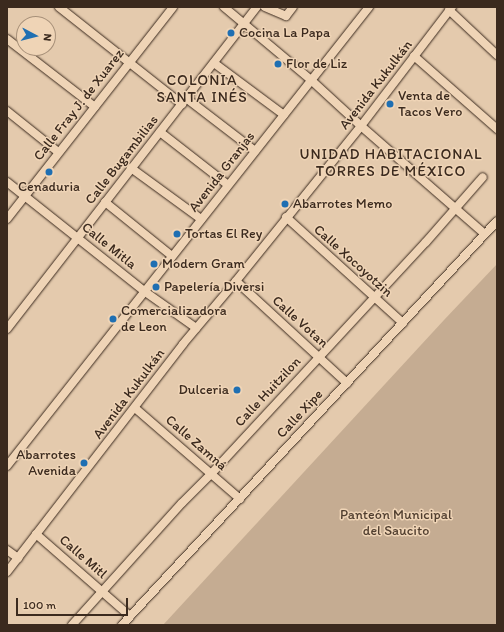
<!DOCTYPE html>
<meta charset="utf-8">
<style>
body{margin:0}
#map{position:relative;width:504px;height:632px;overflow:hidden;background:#e4caad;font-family:Itim,sans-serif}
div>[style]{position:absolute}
.green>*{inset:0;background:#c5ac92}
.roads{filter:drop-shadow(0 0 1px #3b2a1e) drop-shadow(0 0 1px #3b2a1e)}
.minor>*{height:8px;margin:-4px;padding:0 4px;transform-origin:4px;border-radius:4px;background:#efd4b6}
.dots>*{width:11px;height:11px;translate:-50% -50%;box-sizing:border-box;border:2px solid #efd4b6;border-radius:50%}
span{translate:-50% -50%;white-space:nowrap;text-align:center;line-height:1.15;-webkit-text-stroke:3px #efd4b6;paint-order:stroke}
.poi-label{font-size:14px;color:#3b2a1e}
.left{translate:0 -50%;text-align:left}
.right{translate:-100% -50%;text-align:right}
.street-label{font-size:14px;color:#3b2a1e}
.park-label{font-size:14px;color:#503e2f}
.neighbourhood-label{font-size:15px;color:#3b2a1e;letter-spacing:1px}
.frame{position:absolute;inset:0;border:8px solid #3b2a1e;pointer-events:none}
.north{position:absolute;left:16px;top:16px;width:40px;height:40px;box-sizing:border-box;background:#efd4b6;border:1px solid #a79079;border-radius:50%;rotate:97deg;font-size:11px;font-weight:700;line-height:16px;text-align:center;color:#3b2a1e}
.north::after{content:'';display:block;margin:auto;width:14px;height:18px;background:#1f6fb2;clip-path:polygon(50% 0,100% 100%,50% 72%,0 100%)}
.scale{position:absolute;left:16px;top:598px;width:112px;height:18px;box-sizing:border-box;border:2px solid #3b2a1e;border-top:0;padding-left:5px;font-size:12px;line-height:14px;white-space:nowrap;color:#3b2a1e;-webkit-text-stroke:3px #efd4b6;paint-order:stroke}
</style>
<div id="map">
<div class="green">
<div style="clip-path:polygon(497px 264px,497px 625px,163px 625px,444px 320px)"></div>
</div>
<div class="roads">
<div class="minor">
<div style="left:59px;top:7px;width:157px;rotate:38.3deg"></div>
<div style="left:224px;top:7px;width:114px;rotate:40deg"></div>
<div style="left:311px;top:80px;width:68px;rotate:42.6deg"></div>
<div style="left:361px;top:126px;width:164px;rotate:41.1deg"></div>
<div style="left:265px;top:7px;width:23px;rotate:23deg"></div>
<div style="left:286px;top:16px;width:11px;rotate:-52deg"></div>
<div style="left:449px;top:10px;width:66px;rotate:43.2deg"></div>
<div style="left:7px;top:39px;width:111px;rotate:37.7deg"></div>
<div style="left:414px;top:56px;width:111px;rotate:41.3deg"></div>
<div style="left:214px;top:63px;width:87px;rotate:36.6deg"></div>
<div style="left:186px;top:98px;width:87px;rotate:37.5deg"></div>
<div style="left:7px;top:111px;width:65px;rotate:38.8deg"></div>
<div style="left:160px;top:132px;width:86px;rotate:37.9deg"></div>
<div style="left:131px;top:168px;width:87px;rotate:36.1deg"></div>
<div style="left:7px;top:182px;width:175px;rotate:38.5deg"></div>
<div style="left:144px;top:291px;width:64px;rotate:35.4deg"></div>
<div style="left:105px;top:202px;width:86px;rotate:38.9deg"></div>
<div style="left:286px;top:217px;width:158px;rotate:42.2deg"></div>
<div style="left:7px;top:219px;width:269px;rotate:-51.9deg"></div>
<div style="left:236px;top:281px;width:151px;rotate:42.6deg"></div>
<div style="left:7px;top:329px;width:408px;rotate:-52.2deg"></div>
<div style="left:135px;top:408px;width:139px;rotate:40.9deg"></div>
<div style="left:7px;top:466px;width:585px;rotate:-51.74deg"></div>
<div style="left:36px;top:534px;width:125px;rotate:41.1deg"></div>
<div style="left:7px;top:550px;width:14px;rotate:36deg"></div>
<div style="left:7px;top:572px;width:288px;rotate:-52.3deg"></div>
<div style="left:183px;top:344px;width:82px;rotate:-49.9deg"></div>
<div style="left:236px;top:281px;width:199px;rotate:-51.1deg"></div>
<div style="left:361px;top:126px;width:150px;rotate:-52.6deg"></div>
<div style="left:72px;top:625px;width:164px;rotate:-48deg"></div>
<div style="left:182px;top:503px;width:41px;rotate:-45deg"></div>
<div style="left:211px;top:474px;width:316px;rotate:-47.2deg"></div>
<div style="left:426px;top:242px;width:86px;rotate:-48.8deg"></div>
<div style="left:122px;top:625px;width:551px;rotate:-47.13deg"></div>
</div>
</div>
<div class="dots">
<div style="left:231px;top:33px;background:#1f6fb2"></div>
<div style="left:278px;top:64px;background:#1f6fb2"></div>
<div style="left:390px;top:104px;background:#1f6fb2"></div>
<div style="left:49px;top:172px;background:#1f6fb2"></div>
<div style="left:285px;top:204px;background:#1f6fb2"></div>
<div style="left:177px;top:234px;background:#1f6fb2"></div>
<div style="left:154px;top:264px;background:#1f6fb2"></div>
<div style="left:156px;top:287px;background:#1f6fb2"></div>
<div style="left:113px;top:319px;background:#1f6fb2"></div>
<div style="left:237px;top:390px;background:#1f6fb2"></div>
<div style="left:84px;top:463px;background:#1f6fb2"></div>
</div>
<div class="poi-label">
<span class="left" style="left:239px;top:33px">Cocina La Papa</span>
<span class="left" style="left:286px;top:64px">Flor de Liz</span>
<span class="left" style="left:398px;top:104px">Venta de<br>Tacos Vero</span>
<span style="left:49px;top:187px">Cenaduria</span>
<span class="left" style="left:293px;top:204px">Abarrotes Memo</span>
<span class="left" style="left:185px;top:234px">Tortas El Rey</span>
<span class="left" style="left:162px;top:264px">Modern Gram</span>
<span class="left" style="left:164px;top:287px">Papelería Diversi</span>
<span class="left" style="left:121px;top:319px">Comercializadora<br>de Leon</span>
<span class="right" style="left:229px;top:390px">Dulceria</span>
<span class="right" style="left:76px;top:463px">Abarrotes<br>Avenida</span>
</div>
<div class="street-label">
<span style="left:376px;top:85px;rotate:-52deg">Avenida Kukulkán</span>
<span style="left:79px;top:105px;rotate:-52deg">Calle Fray J. de Xuarez</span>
<span style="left:122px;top:160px;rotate:-52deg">Calle Bugambilias</span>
<span style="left:222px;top:172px;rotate:-52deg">Avenida Granjas</span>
<span style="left:109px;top:246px;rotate:39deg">Calle Mitla</span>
<span style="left:353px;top:261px;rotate:42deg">Calle Xocoyotzin</span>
<span style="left:300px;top:322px;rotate:42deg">Calle Votan</span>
<span style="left:268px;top:392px;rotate:-47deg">Calle Huitzilon</span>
<span style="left:129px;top:394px;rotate:-53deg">Avenida Kukulkán</span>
<span style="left:300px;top:414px;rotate:-47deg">Calle Xipe</span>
<span style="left:196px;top:443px;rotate:41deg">Calle Zamná</span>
<span style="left:83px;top:557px;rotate:41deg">Calle Mitl</span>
</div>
<div class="park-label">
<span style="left:396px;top:523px">Panteón Municipal<br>del Saucito</span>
</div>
<div class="neighbourhood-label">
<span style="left:202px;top:89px">COLONIA<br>SANTA INÉS</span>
<span style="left:391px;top:163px">UNIDAD HABITACIONAL<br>TORRES DE MÉXICO</span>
</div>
<div class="frame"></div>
<div class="north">N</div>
<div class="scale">100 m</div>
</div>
